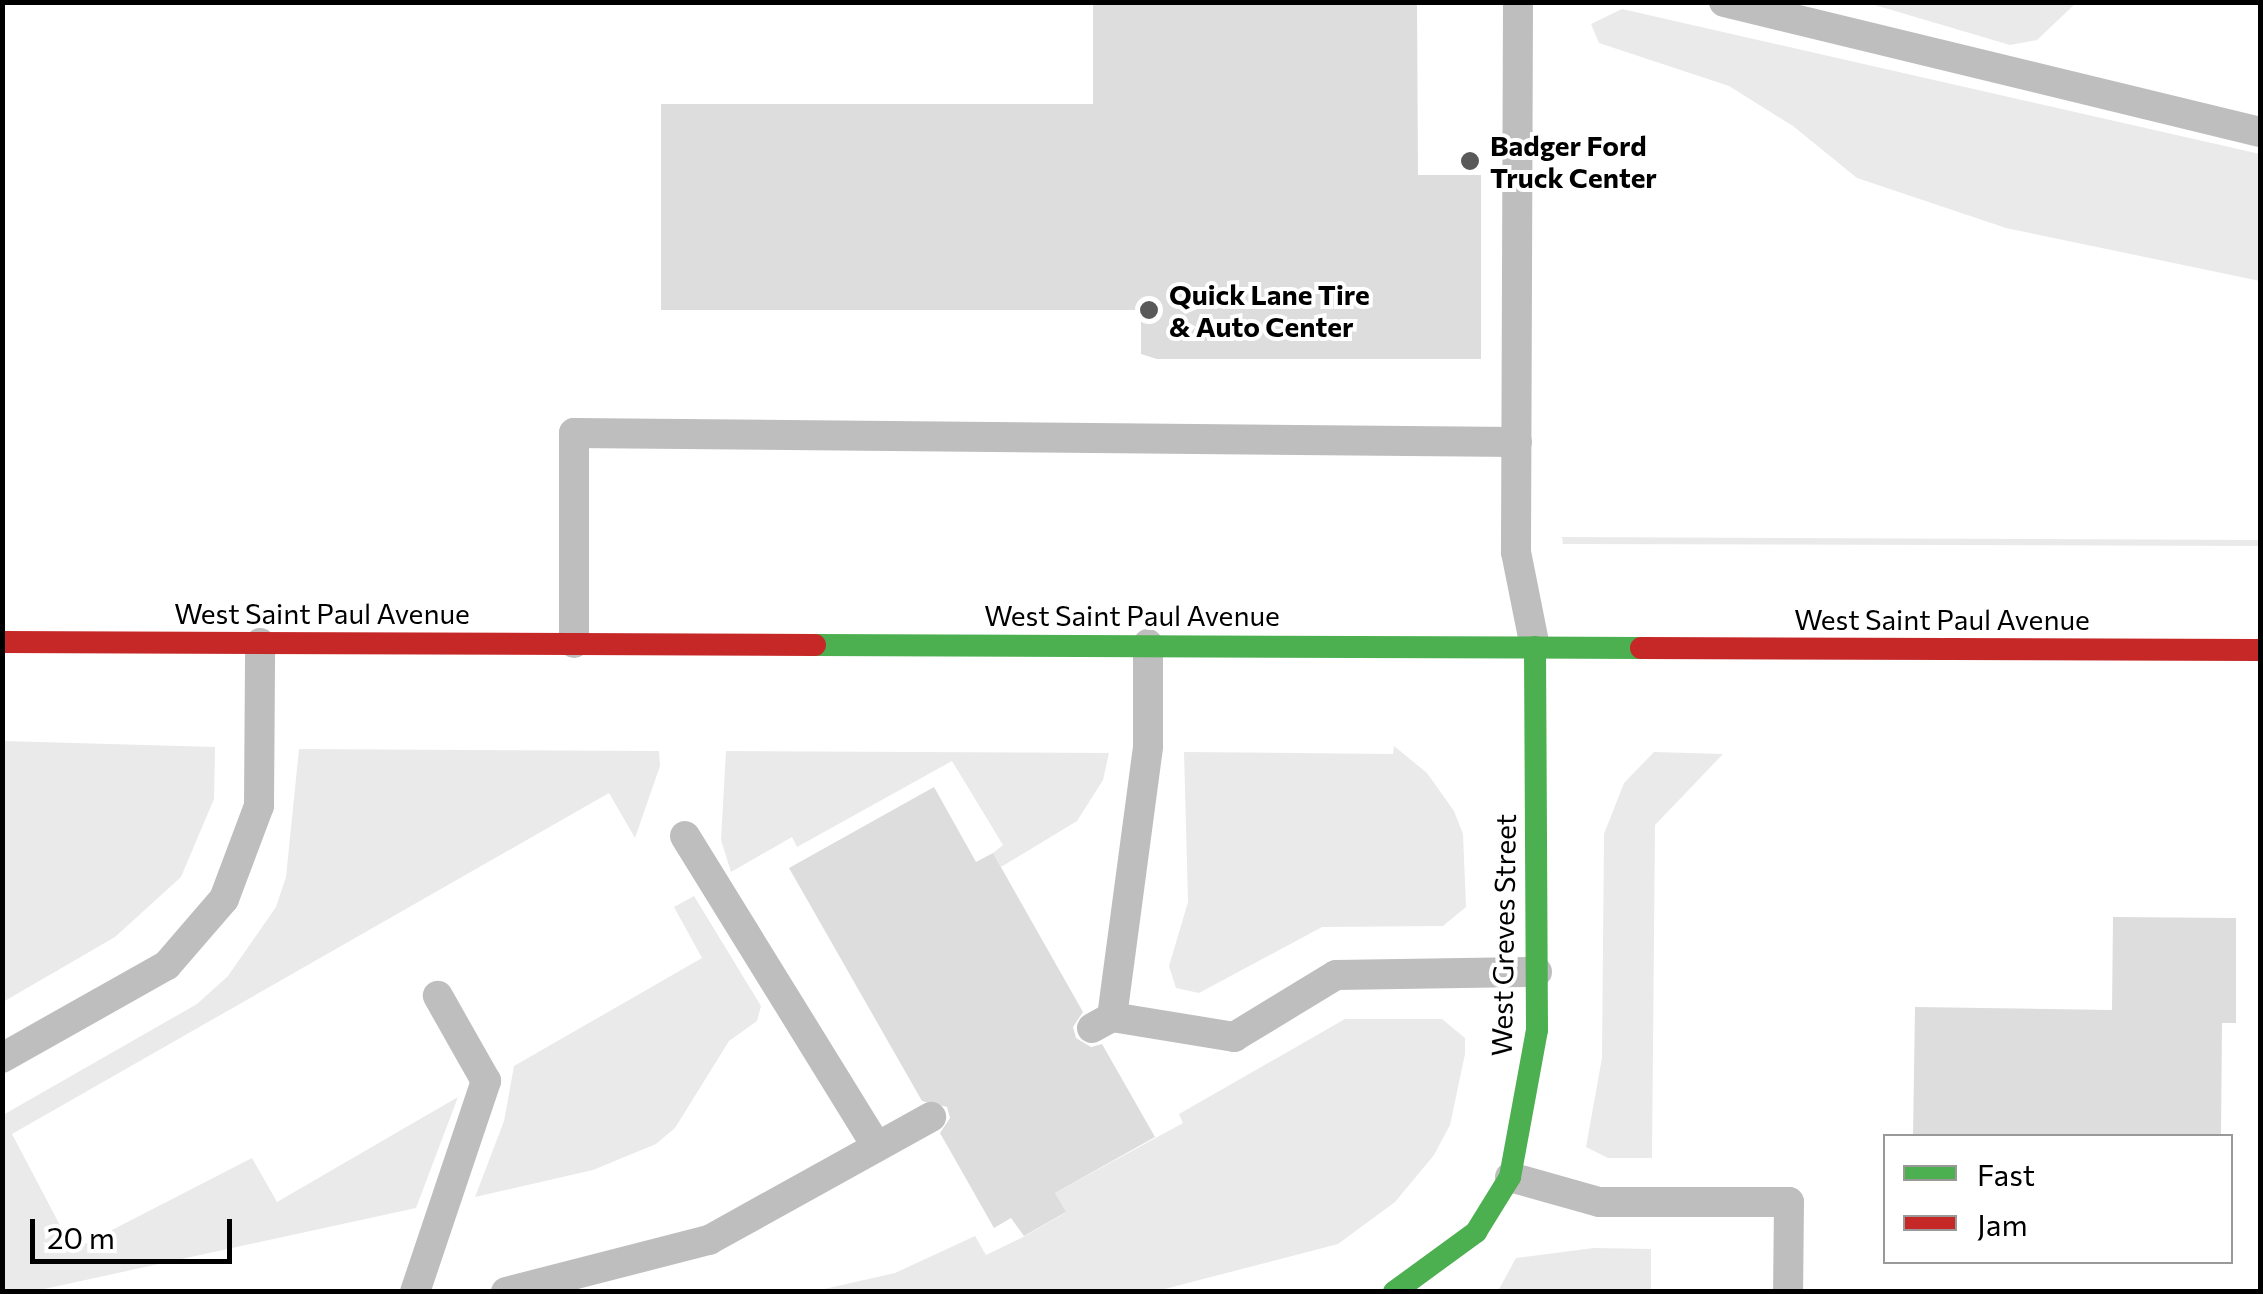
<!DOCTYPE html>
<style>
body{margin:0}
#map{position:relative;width:2263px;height:1294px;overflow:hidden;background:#fff;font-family:Commissioner,sans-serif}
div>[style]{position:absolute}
.green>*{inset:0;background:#eaeaea}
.building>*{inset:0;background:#ddd}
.lane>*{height:30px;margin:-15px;padding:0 15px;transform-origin:15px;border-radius:15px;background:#bebebe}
.fast>*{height:22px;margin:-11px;padding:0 11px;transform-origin:11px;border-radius:11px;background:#4caf50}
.jam>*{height:22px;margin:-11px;padding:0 11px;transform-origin:11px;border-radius:11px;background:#c62828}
.dots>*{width:28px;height:28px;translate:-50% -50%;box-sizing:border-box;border:5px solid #fff;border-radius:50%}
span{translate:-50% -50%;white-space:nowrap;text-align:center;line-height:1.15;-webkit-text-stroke:8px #fff;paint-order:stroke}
.poi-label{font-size:28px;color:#000;font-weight:700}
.left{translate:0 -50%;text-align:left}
.street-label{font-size:28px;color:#000}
.frame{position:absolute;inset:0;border:5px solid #000;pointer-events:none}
.legend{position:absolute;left:1883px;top:1134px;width:350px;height:130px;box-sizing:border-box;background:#fff;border:2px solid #999;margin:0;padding:12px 18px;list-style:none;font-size:30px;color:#000}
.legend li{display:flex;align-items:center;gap:20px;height:50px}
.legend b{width:50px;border:2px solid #999}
.scale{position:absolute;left:30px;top:1219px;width:202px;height:45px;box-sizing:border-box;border:5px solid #000;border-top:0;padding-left:12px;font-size:30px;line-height:35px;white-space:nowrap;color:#000;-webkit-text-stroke:8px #fff;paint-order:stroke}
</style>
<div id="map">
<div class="green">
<div style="clip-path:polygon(1868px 3px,2076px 2px,2076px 3px,2037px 40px,2010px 45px)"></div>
<div style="clip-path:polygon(1622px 9px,2260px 154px,2260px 281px,2006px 228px,1857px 178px,1793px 126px,1729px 86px,1599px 43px,1591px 24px)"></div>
<div style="clip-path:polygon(1562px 537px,2260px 540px,2260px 546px,1563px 544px)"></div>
<div style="clip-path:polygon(3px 741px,215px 747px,214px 799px,181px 877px,115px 937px,3px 1002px)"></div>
<div style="clip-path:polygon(1394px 746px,1427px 773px,1454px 811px,1463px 834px,1466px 907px,1443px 926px,1322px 927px,1199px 993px,1176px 988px,1169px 966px,1188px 902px,1184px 752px,1393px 754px)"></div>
<div style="clip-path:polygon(299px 749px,659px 751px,660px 766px,635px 838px,609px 793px,12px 1134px,73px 1250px,252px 1158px,277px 1202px,458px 1097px,416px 1208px,35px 1291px,3px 1291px,3px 1115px,197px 1004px,228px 976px,276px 907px,286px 877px)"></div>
<div style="clip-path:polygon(726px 751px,1109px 753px,1103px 780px,1077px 821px,1001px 867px,993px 853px,1003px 845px,952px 761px,797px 847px,792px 837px,731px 872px,721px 840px)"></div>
<div style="clip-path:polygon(1654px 752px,1723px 754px,1655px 825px,1652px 1158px,1608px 1158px,1586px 1147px,1602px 1058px,1604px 834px,1624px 783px)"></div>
<div style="clip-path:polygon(694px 896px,761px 1006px,757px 1021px,729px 1041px,675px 1128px,656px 1144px,593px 1170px,475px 1197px,504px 1121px,514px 1066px,702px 958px,674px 907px)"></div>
<div style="clip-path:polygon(1345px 1019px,1442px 1019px,1465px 1038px,1465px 1054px,1450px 1125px,1434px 1155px,1395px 1202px,1338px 1244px,1157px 1291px,811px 1292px,895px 1273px,975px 1236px,986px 1255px,1025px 1236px,1065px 1213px,1055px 1193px,1183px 1123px,1179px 1114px)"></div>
<div style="clip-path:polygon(1594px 1248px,1651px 1249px,1651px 1291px,1498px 1291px,1516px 1258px)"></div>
</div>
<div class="building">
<div style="clip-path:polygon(1093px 2px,1417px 2px,1418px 175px,1481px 175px,1481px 359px,1157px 359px,1141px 354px,1141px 310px,661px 310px,661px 104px,1093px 104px)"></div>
<div style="clip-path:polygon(934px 787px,976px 862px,993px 853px,1083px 1012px,1073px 1027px,1076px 1038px,1091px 1047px,1102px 1044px,1155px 1137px,1055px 1193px,1066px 1212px,1024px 1236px,1011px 1218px,994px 1228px,940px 1133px,950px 1118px,947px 1107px,922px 1101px,789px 868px)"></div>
<div style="clip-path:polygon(2113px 917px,2236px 918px,2236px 1023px,2222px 1023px,2221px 1136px,1913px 1136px,1915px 1007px,2112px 1010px)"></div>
</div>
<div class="lane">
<div style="left:1518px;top:2px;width:550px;rotate:90.21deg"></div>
<div style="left:1516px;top:552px;width:97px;rotate:78.7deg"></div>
<div style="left:1724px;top:2px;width:552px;rotate:13.63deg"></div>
<div style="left:574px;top:643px;width:210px;rotate:-90deg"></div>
<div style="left:574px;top:433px;width:943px;rotate:0.55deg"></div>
<div style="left:685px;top:836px;width:365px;rotate:58.3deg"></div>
<div style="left:1112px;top:1017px;width:273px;rotate:-82.4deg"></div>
<div style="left:1148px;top:746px;width:102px;rotate:-90deg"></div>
<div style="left:1092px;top:1028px;width:23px;rotate:-29deg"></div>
<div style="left:1112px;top:1017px;width:124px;rotate:9.3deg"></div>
<div style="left:1234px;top:1037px;width:119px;rotate:-31.3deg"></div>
<div style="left:1336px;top:975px;width:201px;rotate:-0.9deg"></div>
<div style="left:2px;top:1058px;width:189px;rotate:-29.4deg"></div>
<div style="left:167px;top:965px;width:87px;rotate:-49.2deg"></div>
<div style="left:224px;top:899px;width:99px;rotate:-69.4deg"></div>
<div style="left:259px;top:806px;width:163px;rotate:-89.6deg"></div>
<div style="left:1510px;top:1177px;width:92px;rotate:15.7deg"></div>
<div style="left:1599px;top:1202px;width:190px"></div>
<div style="left:1789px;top:1202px;width:90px;rotate:90.6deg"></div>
<div style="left:415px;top:1292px;width:223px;rotate:-71.4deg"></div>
<div style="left:486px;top:1081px;width:98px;rotate:-119.5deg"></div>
<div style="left:506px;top:1292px;width:210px;rotate:-14.4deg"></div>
<div style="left:709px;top:1240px;width:254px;rotate:-29deg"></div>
</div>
<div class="fast">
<div style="left:815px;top:645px;width:826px;rotate:0.21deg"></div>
<div style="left:1394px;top:1292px;width:102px;rotate:-36.2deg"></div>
<div style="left:1476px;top:1232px;width:65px;rotate:-58.3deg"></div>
<div style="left:1510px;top:1177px;width:149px;rotate:-79.6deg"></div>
<div style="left:1537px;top:1030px;width:383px;rotate:-90.3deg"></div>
</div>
<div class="jam">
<div style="left:2px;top:642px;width:813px;rotate:0.21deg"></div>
<div style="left:1641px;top:648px;width:619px;rotate:0.19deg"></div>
</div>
<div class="dots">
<div style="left:1470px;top:161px;background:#595959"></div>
<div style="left:1149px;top:310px;background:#595959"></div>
</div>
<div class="poi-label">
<span class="left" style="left:1490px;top:161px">Badger Ford<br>Truck Center</span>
<span class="left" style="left:1169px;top:310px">Quick Lane Tire<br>&amp; Auto Center</span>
</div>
<div class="street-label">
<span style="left:322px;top:613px">West Saint Paul Avenue</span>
<span style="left:1132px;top:615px">West Saint Paul Avenue</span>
<span style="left:1942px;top:619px">West Saint Paul Avenue</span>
<span style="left:1503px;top:935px;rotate:-89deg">West Greves Street</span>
</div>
<div class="frame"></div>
<ul class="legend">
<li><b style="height:12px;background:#4caf50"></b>Fast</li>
<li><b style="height:12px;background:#c62828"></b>Jam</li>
</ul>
<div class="scale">20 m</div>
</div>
